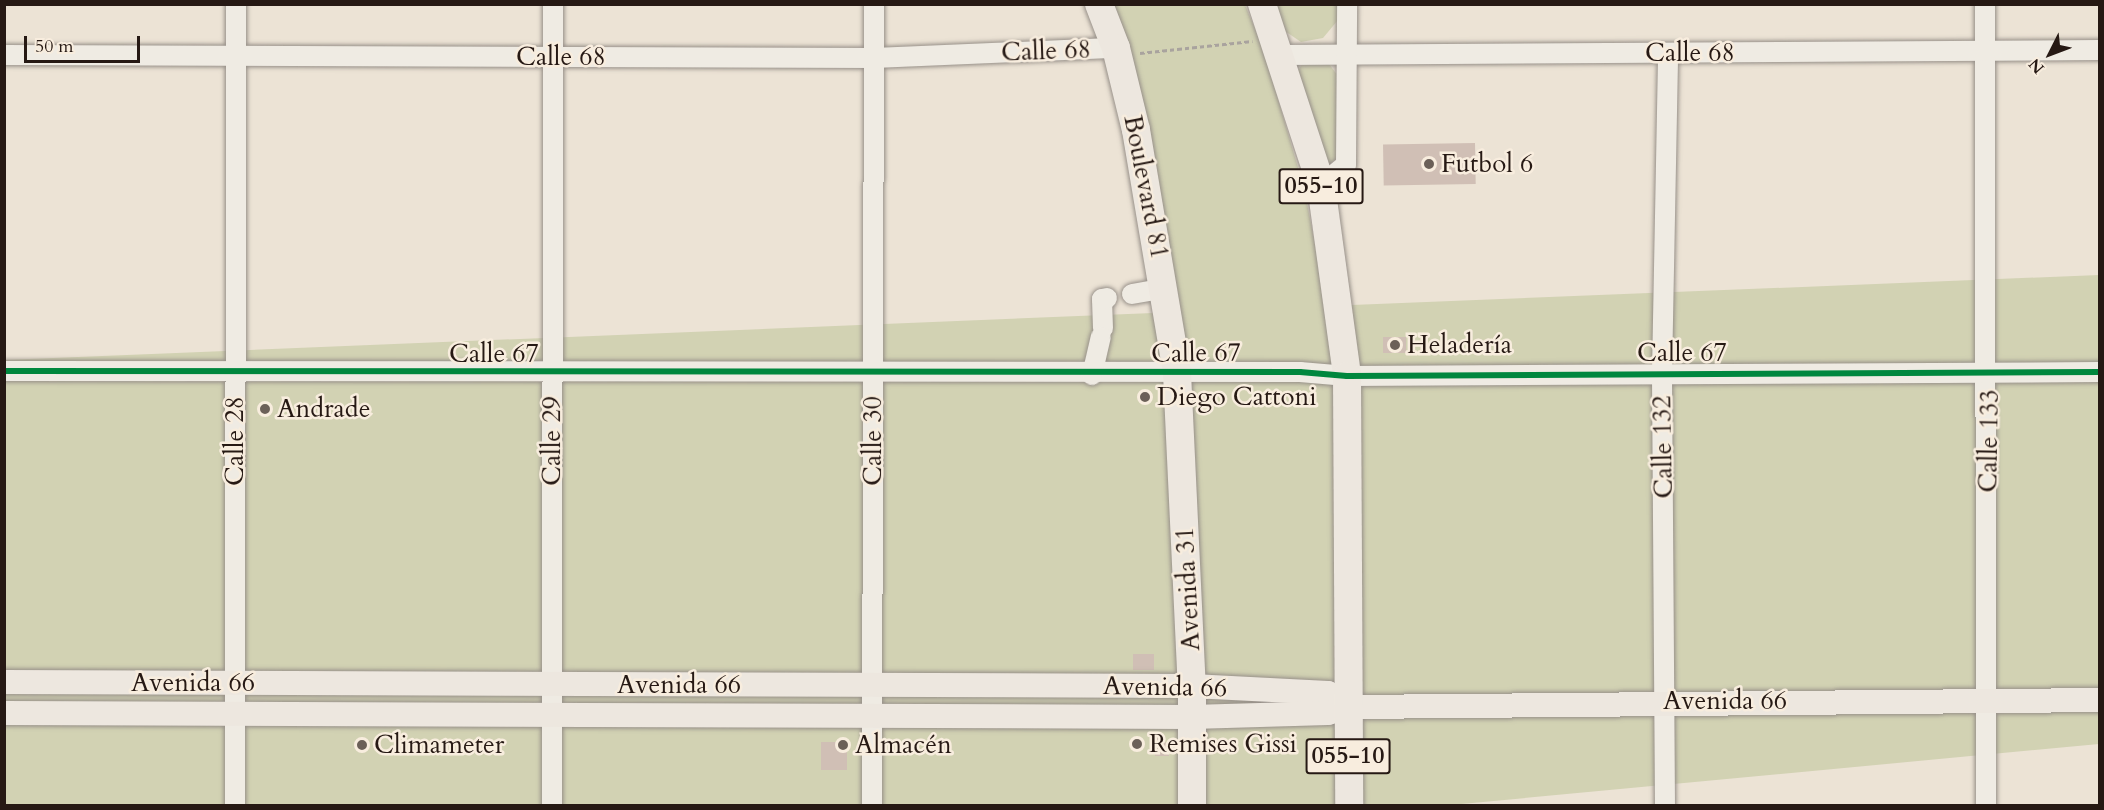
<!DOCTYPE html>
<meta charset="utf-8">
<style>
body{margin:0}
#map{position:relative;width:2104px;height:810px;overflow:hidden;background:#ece3d5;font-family:Cardo,serif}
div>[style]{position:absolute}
.green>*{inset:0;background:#d2d2b3}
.building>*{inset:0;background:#d0bfb5;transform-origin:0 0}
.path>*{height:3px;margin-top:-1.5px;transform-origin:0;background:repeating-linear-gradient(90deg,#a9a39e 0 4.5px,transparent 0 7.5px)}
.roads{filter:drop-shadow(0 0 2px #979089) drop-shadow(0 0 2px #979089)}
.minor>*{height:20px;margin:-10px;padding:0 10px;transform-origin:10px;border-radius:10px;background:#efebe3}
.major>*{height:24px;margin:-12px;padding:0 12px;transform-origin:12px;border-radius:12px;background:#ede7df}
.highway>*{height:28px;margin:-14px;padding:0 14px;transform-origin:14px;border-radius:14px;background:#ede7df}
.cycleway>*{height:6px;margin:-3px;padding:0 3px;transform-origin:3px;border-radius:3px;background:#00873e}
.dots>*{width:16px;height:16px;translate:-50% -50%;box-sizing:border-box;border:3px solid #f8edde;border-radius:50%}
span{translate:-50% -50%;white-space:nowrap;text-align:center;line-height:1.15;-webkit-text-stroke:5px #f8edde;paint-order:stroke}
.shield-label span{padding:2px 4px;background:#f8edde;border:2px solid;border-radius:4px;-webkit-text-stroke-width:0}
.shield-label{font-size:24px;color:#261914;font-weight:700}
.street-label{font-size:26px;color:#261914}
.poi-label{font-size:26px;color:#261914}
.left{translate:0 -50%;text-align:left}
.frame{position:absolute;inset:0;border:6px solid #261914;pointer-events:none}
.north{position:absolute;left:2020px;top:24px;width:60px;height:60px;-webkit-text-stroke:4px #f8edde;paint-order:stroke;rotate:228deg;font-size:16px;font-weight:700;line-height:24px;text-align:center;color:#261914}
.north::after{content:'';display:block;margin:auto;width:21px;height:27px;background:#261914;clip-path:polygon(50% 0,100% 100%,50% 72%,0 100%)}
.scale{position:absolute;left:24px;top:36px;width:116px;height:27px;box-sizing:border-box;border:3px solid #261914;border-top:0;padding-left:8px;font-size:18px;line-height:21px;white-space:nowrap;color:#261914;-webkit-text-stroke:4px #f8edde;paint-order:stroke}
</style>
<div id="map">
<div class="green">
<div style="clip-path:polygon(1108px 5px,1245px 5px,1263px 48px,1304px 188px,1327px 306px,2099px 275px,2099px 744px,1440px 806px,5px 805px,4px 360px,1178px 312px)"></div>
<div style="clip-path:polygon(1273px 5px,1339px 5px,1338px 20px,1323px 38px,1301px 42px,1282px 29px)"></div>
<div style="clip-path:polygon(1303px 62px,1329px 64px,1338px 76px,1338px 157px,1331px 163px,1326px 163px,1297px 73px)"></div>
</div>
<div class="building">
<div style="left:1475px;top:143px;width:41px;height:92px;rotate:89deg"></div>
<div style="left:1406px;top:337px;width:16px;height:23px;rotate:90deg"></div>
<div style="left:1133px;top:654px;width:21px;height:16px"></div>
<div style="clip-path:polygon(1155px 735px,1169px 745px,1169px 756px,1155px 756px)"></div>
<div style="left:821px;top:742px;width:26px;height:28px"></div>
</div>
<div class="path">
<div style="left:1140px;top:53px;width:113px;rotate:-6.1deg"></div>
</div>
<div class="roads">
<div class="minor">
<div style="left:1985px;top:4px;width:802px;rotate:89.93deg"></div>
<div style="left:4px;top:55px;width:870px;rotate:0.2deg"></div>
<div style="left:874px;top:58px;width:242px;rotate:-2.4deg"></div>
<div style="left:1280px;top:55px;width:820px;rotate:-0.35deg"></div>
<div style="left:1321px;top:185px;width:32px;rotate:-39deg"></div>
<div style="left:1346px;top:165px;width:161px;rotate:-89.6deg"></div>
<div style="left:1132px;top:294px;width:34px;rotate:-10deg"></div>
<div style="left:1103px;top:328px;width:29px;rotate:-92deg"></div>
<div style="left:1102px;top:299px;width:5px;rotate:-11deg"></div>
<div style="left:4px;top:371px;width:1296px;rotate:0.04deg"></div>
<div style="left:1300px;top:372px;width:47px;rotate:4.9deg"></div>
<div style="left:1347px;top:376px;width:753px;rotate:-0.3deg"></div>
<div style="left:1092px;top:375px;width:39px;rotate:-77deg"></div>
<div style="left:235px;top:806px;width:802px;rotate:-89.93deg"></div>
<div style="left:552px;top:806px;width:802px;rotate:-89.93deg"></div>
<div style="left:872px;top:806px;width:802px;rotate:-89.86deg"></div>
<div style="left:1665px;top:806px;width:434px;rotate:-90.4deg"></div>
<div style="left:1662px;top:372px;width:319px;rotate:-88.9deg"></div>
</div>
<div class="major">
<div style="left:4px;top:682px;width:1188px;rotate:0.19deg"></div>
<div style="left:1192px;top:686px;width:136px;rotate:2.9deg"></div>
<div style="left:1328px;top:693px;width:26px;rotate:32deg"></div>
<div style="left:4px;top:713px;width:1188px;rotate:0.19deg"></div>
<div style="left:1192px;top:717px;width:136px;rotate:-1.7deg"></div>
<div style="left:1328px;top:713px;width:23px;rotate:-15deg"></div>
<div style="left:1350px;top:707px;width:750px;rotate:-0.53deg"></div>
</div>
<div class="highway">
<div style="left:1099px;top:4px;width:47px;rotate:68.9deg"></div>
<div style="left:1116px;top:48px;width:84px;rotate:76.3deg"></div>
<div style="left:1136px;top:130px;width:246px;rotate:80.4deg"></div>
<div style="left:1177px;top:373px;width:313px;rotate:87.3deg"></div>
<div style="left:1192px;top:686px;width:120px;rotate:90deg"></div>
<div style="left:1262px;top:4px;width:190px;rotate:71.9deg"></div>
<div style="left:1321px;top:185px;width:193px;rotate:82.2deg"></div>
<div style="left:1347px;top:376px;width:430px;rotate:89.7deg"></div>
</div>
</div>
<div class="cycleway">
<div style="left:4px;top:371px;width:1296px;rotate:0.04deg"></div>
<div style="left:1300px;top:372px;width:47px;rotate:4.9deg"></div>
<div style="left:1347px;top:376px;width:753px;rotate:-0.3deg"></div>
</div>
<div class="dots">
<div style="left:1429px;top:164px;background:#6b6058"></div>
<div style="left:1395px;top:345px;background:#6b6058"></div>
<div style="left:1145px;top:397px;background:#6b6058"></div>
<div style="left:265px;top:409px;background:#6b6058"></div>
<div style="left:1137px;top:744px;background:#6b6058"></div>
<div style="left:362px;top:745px;background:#6b6058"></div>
<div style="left:843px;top:745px;background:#6b6058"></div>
</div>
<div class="shield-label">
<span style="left:1321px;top:186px">055-10</span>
<span style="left:1348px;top:756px">055-10</span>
</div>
<div class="street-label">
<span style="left:1046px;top:51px;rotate:-2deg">Calle 68</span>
<span style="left:1690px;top:53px">Calle 68</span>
<span style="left:561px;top:57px">Calle 68</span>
<span style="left:1146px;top:187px;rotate:79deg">Boulevard 81</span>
<span style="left:1196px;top:353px;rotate:-1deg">Calle 67</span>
<span style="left:1682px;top:353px">Calle 67</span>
<span style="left:494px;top:354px">Calle 67</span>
<span style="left:235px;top:441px;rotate:-90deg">Calle 28</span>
<span style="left:552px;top:441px;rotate:-90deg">Calle 29</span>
<span style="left:873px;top:441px;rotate:-90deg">Calle 30</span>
<span style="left:1989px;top:441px;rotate:-89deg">Calle 133</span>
<span style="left:1663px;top:447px;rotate:-91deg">Calle 132</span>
<span style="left:1188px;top:589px;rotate:-93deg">Avenida 31</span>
<span style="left:193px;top:683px">Avenida 66</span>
<span style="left:679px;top:685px">Avenida 66</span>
<span style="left:1165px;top:687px;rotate:1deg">Avenida 66</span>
<span style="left:1725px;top:701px">Avenida 66</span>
</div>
<div class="poi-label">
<span class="left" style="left:1441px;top:164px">Futbol 6</span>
<span class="left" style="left:1407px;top:345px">Heladería</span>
<span class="left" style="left:1157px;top:397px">Diego Cattoni</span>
<span class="left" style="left:277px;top:409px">Andrade</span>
<span class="left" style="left:1149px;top:744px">Remises Gissi</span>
<span class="left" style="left:374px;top:745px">Climameter</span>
<span class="left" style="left:855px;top:745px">Almacén</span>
</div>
<div class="frame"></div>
<div class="north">N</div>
<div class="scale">50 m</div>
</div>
